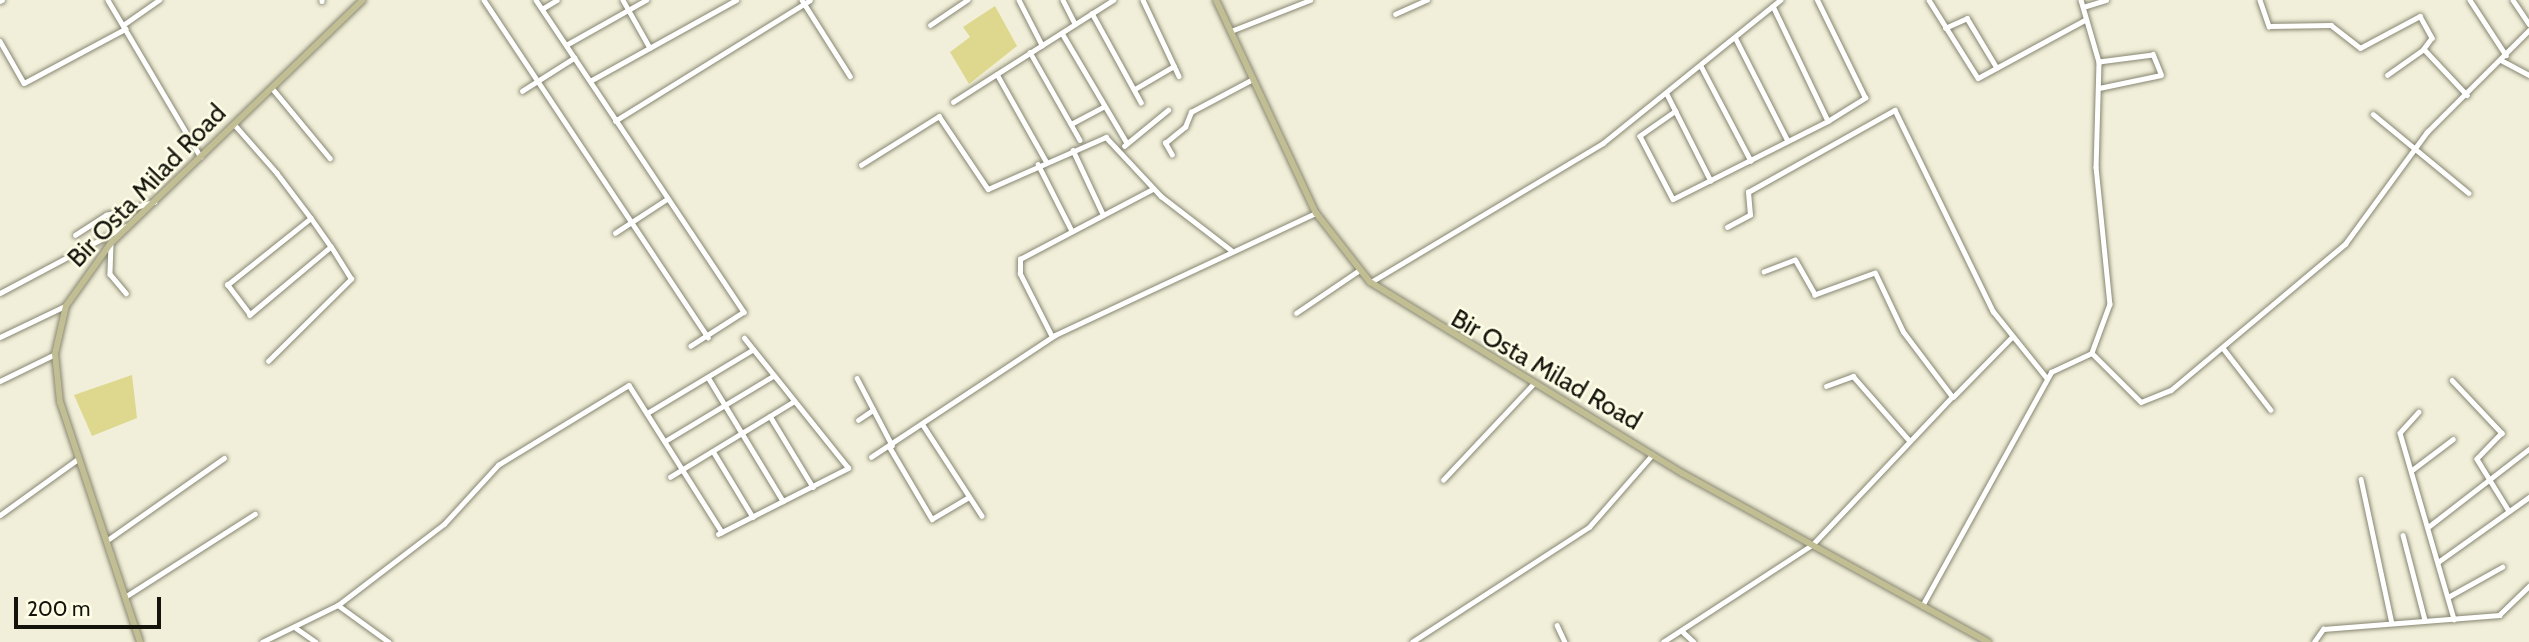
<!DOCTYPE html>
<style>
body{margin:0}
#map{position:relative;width:2529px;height:642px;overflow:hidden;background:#f1efd9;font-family:Cabin,sans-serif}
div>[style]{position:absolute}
.green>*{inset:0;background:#ded88e}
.roads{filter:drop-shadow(0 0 2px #878672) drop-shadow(0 0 2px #878672)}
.minor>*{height:4.5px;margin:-2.25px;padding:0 2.25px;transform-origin:2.25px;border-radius:2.25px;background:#fff}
.primary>*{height:6px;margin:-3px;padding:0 3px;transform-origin:3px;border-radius:3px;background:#c1be94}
span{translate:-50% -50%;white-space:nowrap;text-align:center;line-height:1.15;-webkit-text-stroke:5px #fefde6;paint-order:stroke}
.street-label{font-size:26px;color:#13120b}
.scale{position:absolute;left:14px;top:597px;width:147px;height:32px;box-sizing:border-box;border:4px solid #13120b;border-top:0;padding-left:9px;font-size:21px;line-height:24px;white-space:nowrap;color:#13120b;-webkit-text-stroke:5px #fefde6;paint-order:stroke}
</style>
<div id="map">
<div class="green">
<div style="clip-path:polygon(995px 6px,1017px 46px,969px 84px,950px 52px,970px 37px,963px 27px)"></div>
<div style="clip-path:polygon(132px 375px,137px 418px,92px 436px,74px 395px)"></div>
</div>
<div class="roads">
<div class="minor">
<div style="left:108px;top:0;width:182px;rotate:59.4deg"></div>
<div style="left:322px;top:0;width:1px;rotate:90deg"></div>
<div style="left:484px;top:0;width:405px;rotate:56.4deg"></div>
<div style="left:536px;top:0;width:375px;rotate:56.3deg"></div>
<div style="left:744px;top:312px;width:63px;rotate:147.3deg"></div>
<div style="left:623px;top:0;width:55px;rotate:60.6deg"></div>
<div style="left:802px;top:0;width:90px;rotate:57.7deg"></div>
<div style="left:1019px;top:0;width:51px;rotate:62.9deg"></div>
<div style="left:1063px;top:0;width:27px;rotate:63deg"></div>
<div style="left:1143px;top:0;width:84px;rotate:64.7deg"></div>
<div style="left:1929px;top:0;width:92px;rotate:57.9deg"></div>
<div style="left:1978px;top:78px;width:122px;rotate:-28.5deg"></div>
<div style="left:2081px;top:0;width:65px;rotate:73.8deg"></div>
<div style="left:2099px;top:62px;width:105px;rotate:91.6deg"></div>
<div style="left:2096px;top:167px;width:138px;rotate:84.2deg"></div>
<div style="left:2110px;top:304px;width:52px;rotate:110.2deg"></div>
<div style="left:2260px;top:0;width:28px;rotate:71deg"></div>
<div style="left:2269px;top:26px;width:62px;rotate:-0.9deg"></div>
<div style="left:2331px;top:25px;width:37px;rotate:38deg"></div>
<div style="left:2360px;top:48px;width:68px;rotate:-28.1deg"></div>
<div style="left:2420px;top:16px;width:25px;rotate:61deg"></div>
<div style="left:2432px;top:38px;width:14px;rotate:126deg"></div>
<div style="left:2470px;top:0;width:66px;rotate:56.8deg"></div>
<div style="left:2513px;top:0;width:29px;rotate:56deg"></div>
<div style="left:0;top:1px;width:2px;rotate:-27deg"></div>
<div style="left:1773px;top:6px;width:127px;rotate:64.4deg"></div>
<div style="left:1828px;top:121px;width:44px;rotate:-31.9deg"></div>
<div style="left:1865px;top:98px;width:109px;rotate:-116.1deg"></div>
<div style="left:2083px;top:7px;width:24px;rotate:-17deg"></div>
<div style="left:542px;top:9px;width:17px;rotate:-31deg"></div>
<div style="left:1092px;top:13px;width:102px;rotate:61.2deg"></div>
<div style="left:1395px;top:14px;width:35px;rotate:-24deg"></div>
<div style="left:123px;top:25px;width:44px;rotate:-34.8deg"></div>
<div style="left:930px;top:25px;width:45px;rotate:-34deg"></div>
<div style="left:1945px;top:28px;width:24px;rotate:-24deg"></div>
<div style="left:1967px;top:18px;width:58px;rotate:59deg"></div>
<div style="left:1231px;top:31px;width:85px;rotate:-21.4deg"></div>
<div style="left:1062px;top:33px;width:128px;rotate:59.4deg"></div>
<div style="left:1736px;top:39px;width:114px;rotate:63deg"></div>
<div style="left:0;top:41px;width:48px;rotate:60.3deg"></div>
<div style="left:24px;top:83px;width:115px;rotate:-28.1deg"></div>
<div style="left:566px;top:45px;width:92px;rotate:-29.4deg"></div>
<div style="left:1030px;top:52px;width:101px;rotate:60.4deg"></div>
<div style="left:2501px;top:60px;width:32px;rotate:28deg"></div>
<div style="left:1701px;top:66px;width:107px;rotate:62.2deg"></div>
<div style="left:997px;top:74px;width:100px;rotate:60.6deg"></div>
<div style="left:2387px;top:75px;width:45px;rotate:-35.1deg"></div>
<div style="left:2424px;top:49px;width:63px;rotate:46.9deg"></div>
<div style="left:590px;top:81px;width:167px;rotate:-29deg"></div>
<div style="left:272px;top:88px;width:91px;rotate:50.4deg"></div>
<div style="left:2099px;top:88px;width:63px;rotate:-11.8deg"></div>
<div style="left:2161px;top:75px;width:22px;rotate:-112deg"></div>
<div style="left:2153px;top:55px;width:54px;rotate:172.6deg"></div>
<div style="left:1135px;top:89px;width:45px;rotate:-30.5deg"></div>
<div style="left:522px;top:91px;width:62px;rotate:-32.4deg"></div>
<div style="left:1667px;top:94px;width:97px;rotate:63.2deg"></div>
<div style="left:953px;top:102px;width:190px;rotate:-32.5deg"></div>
<div style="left:1676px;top:111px;width:44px;rotate:145.2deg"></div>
<div style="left:1640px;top:136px;width:71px;rotate:62.4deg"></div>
<div style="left:1673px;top:199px;width:174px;rotate:-26.7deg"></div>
<div style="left:2373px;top:114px;width:124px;rotate:39.5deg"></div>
<div style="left:615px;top:121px;width:229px;rotate:-31.8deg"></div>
<div style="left:234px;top:124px;width:65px;rotate:48.7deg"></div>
<div style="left:277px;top:173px;width:56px;rotate:52.9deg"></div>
<div style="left:311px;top:218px;width:35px;rotate:55deg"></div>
<div style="left:331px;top:247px;width:106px;rotate:140deg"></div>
<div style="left:250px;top:315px;width:38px;rotate:-127deg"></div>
<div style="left:227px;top:285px;width:107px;rotate:-38.6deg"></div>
<div style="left:1071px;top:124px;width:36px;rotate:-28deg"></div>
<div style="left:1124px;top:146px;width:57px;rotate:-39.3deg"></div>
<div style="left:1073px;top:150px;width:71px;rotate:64.9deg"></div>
<div style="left:1172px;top:155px;width:14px;rotate:-120deg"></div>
<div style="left:1165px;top:143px;width:26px;rotate:-39deg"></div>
<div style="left:1185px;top:127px;width:16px;rotate:-68deg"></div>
<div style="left:1191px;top:112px;width:70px;rotate:-28deg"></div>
<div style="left:1038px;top:164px;width:73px;rotate:63.1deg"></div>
<div style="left:861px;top:165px;width:92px;rotate:-32.1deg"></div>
<div style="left:939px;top:116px;width:88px;rotate:56.1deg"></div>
<div style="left:988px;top:189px;width:129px;rotate:-23.8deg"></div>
<div style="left:1106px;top:137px;width:81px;rotate:47deg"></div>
<div style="left:1161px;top:196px;width:88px;rotate:37.6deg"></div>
<div style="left:1727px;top:227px;width:26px;rotate:-28deg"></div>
<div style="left:1750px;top:215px;width:23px;rotate:-95deg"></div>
<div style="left:1748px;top:192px;width:168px;rotate:-29.2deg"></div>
<div style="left:1895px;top:110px;width:224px;rotate:64deg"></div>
<div style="left:1993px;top:311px;width:85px;rotate:51.2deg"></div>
<div style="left:615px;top:233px;width:62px;rotate:-33.2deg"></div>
<div style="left:75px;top:235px;width:37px;rotate:-33deg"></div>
<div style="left:106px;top:215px;width:50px;rotate:-15.2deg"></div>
<div style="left:111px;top:244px;width:30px;rotate:92deg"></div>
<div style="left:110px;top:274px;width:25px;rotate:50deg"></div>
<div style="left:1371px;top:282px;width:270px;rotate:-30.9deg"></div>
<div style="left:1603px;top:143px;width:228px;rotate:-38.9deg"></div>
<div style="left:0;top:293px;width:143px;rotate:-28deg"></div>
<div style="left:1296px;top:313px;width:75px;rotate:-34.1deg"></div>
<div style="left:0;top:337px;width:72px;rotate:-25.5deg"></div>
<div style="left:1052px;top:337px;width:71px;rotate:-116.9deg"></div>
<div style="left:1020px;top:274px;width:15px;rotate:-90deg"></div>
<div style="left:1020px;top:259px;width:150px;rotate:-27.8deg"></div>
<div style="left:2223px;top:348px;width:78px;rotate:52.3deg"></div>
<div style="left:268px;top:361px;width:117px;rotate:-44.7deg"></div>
<div style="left:351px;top:279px;width:38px;rotate:-122deg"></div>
<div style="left:708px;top:377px;width:145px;rotate:58.8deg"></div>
<div style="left:857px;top:378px;width:76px;rotate:62.4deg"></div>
<div style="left:2452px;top:380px;width:73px;rotate:46.7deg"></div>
<div style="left:2502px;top:433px;width:36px;rotate:134deg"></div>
<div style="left:2477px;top:459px;width:61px;rotate:58.4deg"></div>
<div style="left:0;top:381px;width:61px;rotate:-26.1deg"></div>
<div style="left:1826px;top:386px;width:29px;rotate:-20deg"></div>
<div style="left:1853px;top:376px;width:86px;rotate:48.8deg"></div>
<div style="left:1953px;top:397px;width:83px;rotate:-45.5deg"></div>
<div style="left:649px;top:412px;width:120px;rotate:-31deg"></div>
<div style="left:2419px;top:412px;width:28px;rotate:132deg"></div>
<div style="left:2400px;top:433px;width:194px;rotate:73.8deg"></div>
<div style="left:770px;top:416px;width:83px;rotate:58.8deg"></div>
<div style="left:858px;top:420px;width:18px;rotate:-34deg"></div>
<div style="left:923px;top:425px;width:108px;rotate:57deg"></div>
<div style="left:667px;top:440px;width:124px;rotate:-31.1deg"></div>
<div style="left:889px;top:446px;width:85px;rotate:59.5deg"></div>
<div style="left:932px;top:519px;width:43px;rotate:-30.7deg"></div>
<div style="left:713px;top:451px;width:77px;rotate:58.8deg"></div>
<div style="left:871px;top:457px;width:221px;rotate:-33.5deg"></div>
<div style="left:1055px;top:335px;width:288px;rotate:-25.1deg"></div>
<div style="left:2412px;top:470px;width:51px;rotate:-37.1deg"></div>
<div style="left:670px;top:477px;width:144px;rotate:-31.4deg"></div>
<div style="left:2361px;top:479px;width:147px;rotate:77.9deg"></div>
<div style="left:1443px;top:480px;width:132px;rotate:-46.8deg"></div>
<div style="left:0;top:515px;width:96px;rotate:-35.7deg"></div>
<div style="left:2428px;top:527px;width:128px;rotate:-37.7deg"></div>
<div style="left:718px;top:534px;width:146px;rotate:-26.9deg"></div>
<div style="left:848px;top:468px;width:166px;rotate:-128.7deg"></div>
<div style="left:2403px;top:535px;width:88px;rotate:75.5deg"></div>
<div style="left:106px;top:541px;width:144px;rotate:-35.1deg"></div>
<div style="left:2438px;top:562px;width:112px;rotate:-35.5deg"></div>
<div style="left:125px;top:597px;width:154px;rotate:-32.6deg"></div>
<div style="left:2448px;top:597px;width:62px;rotate:-29.1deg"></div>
<div style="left:338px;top:605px;width:63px;rotate:36deg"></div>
<div style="left:1922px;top:606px;width:267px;rotate:-61.1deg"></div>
<div style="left:2051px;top:372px;width:45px;rotate:-24.9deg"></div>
<div style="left:2092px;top:353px;width:69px;rotate:45deg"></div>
<div style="left:2141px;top:402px;width:32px;rotate:-22deg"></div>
<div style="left:2171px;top:390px;width:227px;rotate:-40deg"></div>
<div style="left:2345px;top:244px;width:139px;rotate:-53.8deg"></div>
<div style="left:2427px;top:132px;width:144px;rotate:-45deg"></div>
<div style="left:1557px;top:625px;width:19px;rotate:65deg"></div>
<div style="left:296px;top:628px;width:24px;rotate:35deg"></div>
<div style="left:1682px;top:631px;width:16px;rotate:43deg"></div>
<div style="left:262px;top:642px;width:85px;rotate:-26deg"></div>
<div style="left:338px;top:605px;width:133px;rotate:-37.4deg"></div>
<div style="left:444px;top:524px;width:80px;rotate:-47.5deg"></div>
<div style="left:498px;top:465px;width:153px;rotate:-31.4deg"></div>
<div style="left:629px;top:385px;width:174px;rotate:57.7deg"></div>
<div style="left:1412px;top:642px;width:211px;rotate:-33deg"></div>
<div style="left:1589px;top:527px;width:96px;rotate:-48.8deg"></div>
<div style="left:1663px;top:642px;width:178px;rotate:-33.1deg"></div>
<div style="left:1812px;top:545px;width:204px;rotate:-46.6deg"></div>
<div style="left:1952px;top:397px;width:81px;rotate:-127deg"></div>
<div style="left:1903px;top:332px;width:65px;rotate:-115.4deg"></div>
<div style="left:1875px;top:273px;width:64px;rotate:159.9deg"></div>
<div style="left:1815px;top:295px;width:40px;rotate:-119.7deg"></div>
<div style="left:1795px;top:260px;width:33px;rotate:159deg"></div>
<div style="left:2314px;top:642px;width:16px;rotate:-55deg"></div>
<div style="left:2323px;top:629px;width:177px;rotate:-4.5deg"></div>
<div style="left:2499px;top:615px;width:42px;rotate:-44deg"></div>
</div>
<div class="primary">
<div style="left:1216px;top:0;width:235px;rotate:64.9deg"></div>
<div style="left:1316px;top:213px;width:88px;rotate:52deg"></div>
<div style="left:1370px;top:282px;width:366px;rotate:31.5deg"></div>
<div style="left:1682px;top:473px;width:350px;rotate:28.9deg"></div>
<div style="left:140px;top:642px;width:253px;rotate:-108.4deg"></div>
<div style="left:60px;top:402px;width:48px;rotate:-95.9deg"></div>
<div style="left:55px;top:354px;width:49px;rotate:-77.1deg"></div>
<div style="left:66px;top:306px;width:77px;rotate:-54.5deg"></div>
<div style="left:111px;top:243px;width:350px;rotate:-44deg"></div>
</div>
</div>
<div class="street-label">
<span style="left:147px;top:186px;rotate:-46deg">Bir Osta Milad Road</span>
<span style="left:1546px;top:370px;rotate:30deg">Bir Osta Milad Road</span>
</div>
<div class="scale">200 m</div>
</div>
